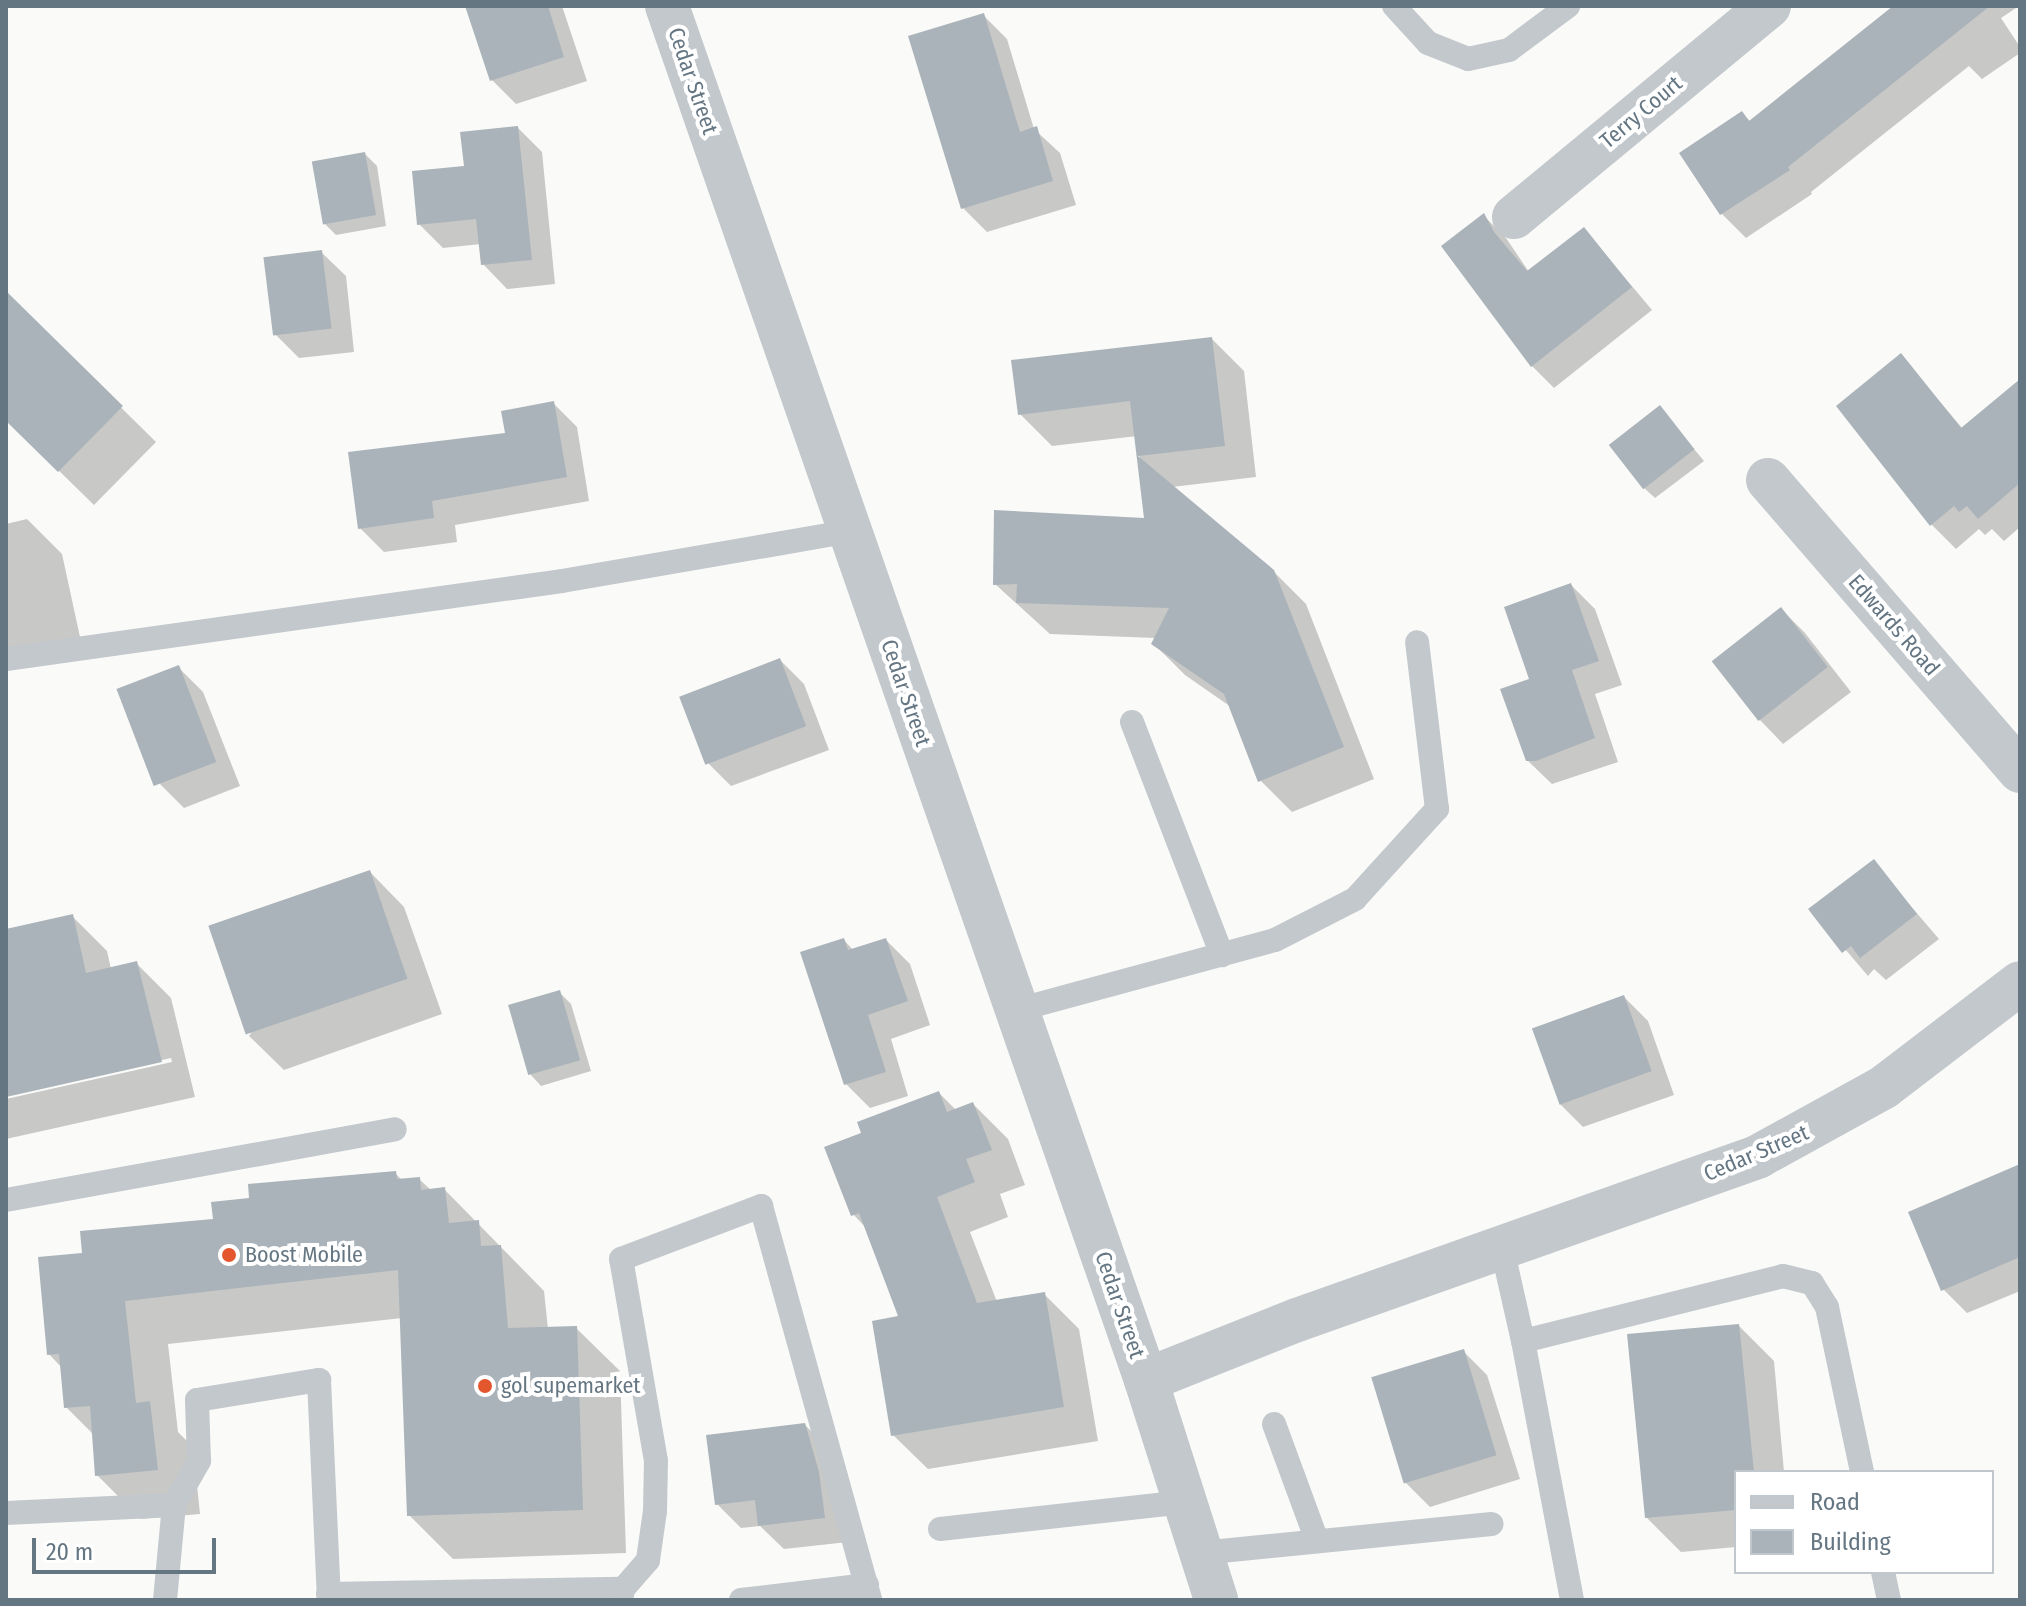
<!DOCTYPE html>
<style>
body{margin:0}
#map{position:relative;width:2026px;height:1606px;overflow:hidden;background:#fafaf8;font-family:"Fira Sans Condensed",sans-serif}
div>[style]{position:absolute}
.shadow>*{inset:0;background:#0003}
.building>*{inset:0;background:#aab3b9;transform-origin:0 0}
.service>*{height:24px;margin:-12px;padding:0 12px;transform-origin:12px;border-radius:12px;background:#c3c8cc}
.minor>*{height:44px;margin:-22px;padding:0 22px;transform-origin:22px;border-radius:22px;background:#c3c8cc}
.dots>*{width:22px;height:22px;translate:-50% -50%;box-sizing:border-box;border:4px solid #fff;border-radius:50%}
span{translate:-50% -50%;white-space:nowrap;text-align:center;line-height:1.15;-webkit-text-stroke:8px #fff;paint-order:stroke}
.street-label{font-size:22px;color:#657683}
.poi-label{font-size:22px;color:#657683}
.left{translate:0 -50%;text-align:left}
.frame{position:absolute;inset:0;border:8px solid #657683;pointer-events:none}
.legend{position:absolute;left:1734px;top:1470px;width:260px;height:104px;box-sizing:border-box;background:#fff;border:2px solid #c1c8cd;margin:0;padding:10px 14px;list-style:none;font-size:24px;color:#657683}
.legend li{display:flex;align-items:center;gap:16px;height:40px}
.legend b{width:40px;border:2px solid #c1c8cd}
.scale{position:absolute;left:32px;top:1538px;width:184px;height:36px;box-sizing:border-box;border:4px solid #657683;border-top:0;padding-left:10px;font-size:24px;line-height:28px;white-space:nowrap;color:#657683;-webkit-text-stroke:6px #fff;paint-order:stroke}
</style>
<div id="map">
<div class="shadow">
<div style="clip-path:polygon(467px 6px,562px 6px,587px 81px,516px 104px,492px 80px)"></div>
<div style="clip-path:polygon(1897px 6px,2019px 6px,2001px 18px,2020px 47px,2020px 53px,1982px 79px,1969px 66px,1811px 192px,1812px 194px,1746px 238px,1722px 214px,1682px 153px,1742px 113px,1751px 122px)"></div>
<div style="clip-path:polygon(983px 15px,1007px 39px,1034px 129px,1060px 153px,1076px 205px,987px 232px,963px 208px)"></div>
<div style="clip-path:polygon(518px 128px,542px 152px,555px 284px,507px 289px,483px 264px,481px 244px,443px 248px,419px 224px,466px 167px)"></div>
<div style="clip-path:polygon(365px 154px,377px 166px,386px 226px,336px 235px,324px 223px)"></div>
<div style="clip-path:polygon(1484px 216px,1506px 238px,1529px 272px,1584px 229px,1652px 310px,1554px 388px,1532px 366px)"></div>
<div style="clip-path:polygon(321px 252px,346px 276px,354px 352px,299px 358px,275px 334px)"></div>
<div style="clip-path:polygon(6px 294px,156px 442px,94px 505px,6px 419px)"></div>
<div style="clip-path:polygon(1212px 339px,1244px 371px,1256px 477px,1172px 487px,1273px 571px,1306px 604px,1374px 779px,1292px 812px,1260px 780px,1231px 707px,1185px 675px,1153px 643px,1156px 638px,1050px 634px,995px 584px,1147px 520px,1137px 436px,1052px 446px,1020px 414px)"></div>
<div style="clip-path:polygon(1901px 356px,1963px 429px,2020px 400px,2020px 527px,2004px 541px,1992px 529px,1985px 535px,1979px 529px,1956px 549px,1932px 525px,1838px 406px)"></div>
<div style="clip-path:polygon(553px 403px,577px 427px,589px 501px,455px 525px,457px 542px,384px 552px,360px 528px)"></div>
<div style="clip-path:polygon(1660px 408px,1704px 461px,1655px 498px,1643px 487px)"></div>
<div style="clip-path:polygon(27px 519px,62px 554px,80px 637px,6px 653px,6px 524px)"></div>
<div style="clip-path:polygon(1571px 585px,1595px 609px,1622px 685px,1595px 694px,1618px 762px,1552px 784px,1527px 760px,1531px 680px)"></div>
<div style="clip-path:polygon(1781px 609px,1805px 633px,1851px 692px,1783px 744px,1760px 720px)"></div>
<div style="clip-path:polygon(780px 660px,804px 684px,829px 750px,731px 786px,707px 762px)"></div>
<div style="clip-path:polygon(179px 668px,203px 692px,240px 786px,184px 808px,160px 784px,119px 691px)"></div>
<div style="clip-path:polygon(1873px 862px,1939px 939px,1886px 980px,1874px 969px,1868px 976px,1811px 909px)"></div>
<div style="clip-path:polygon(370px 872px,404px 907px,442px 1014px,284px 1070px,249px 1036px)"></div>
<div style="clip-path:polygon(72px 916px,107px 951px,111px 969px,136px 963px,171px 998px,195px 1097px,6px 1139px,6px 1099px,172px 1062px,171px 1058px,6px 1095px,6px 931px)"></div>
<div style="clip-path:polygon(844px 940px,854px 951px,886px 940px,910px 964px,930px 1025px,891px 1039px,908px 1096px,870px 1108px,846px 1084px)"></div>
<div style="clip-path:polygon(559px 992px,571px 1004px,591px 1071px,541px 1086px,530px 1074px)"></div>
<div style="clip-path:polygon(1624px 997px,1648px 1021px,1674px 1095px,1583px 1127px,1559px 1103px)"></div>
<div style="clip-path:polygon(939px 1093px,956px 1110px,973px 1104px,1008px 1139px,1025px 1185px,1000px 1194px,1008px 1217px,970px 1232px,997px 1302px,1044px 1294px,1079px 1329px,1098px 1441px,928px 1469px,893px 1435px,901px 1318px,867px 1229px,853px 1214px,864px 1134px)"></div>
<div style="clip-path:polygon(395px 1173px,403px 1181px,420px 1180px,431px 1190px,444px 1189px,544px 1291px,548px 1329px,576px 1328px,620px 1371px,626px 1553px,453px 1559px,409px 1515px,402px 1318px,168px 1344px,178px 1432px,193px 1447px,200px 1514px,141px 1519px,97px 1475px,94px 1435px,66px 1407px,62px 1368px,49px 1354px,84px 1254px,215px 1221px,251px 1200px)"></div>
<div style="clip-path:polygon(2020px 1177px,2020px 1291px,1967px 1313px,1943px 1289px)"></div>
<div style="clip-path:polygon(1739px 1326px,1774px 1361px,1784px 1472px,1736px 1472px,1736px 1547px,1681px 1552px,1647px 1518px)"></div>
<div style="clip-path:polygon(1463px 1351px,1487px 1375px,1520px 1479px,1430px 1507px,1406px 1483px)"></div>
<div style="clip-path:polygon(805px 1425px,829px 1449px,848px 1542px,784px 1549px,760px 1526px,741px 1528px,717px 1504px)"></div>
</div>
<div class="building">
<div style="clip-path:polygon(465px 6px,548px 6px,564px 57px,490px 81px)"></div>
<div style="clip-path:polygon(1893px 6px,1990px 6px,1788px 167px,1790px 170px,1720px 215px,1679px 153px,1742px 111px,1749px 121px)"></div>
<div style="clip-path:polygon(984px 13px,1020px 132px,1037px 126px,1053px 181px,961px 209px,908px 36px)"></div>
<div style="clip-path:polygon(518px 126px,532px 260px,481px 265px,476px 219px,417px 225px,412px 171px,464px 166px,460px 132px)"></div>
<div style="left:365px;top:152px;width:64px;height:54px;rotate:80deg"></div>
<div style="clip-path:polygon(1484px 213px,1494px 232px,1527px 271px,1584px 227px,1632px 287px,1531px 367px,1441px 246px)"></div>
<div style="left:322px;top:250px;width:79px;height:59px;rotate:83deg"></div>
<div style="clip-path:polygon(6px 291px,123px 406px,58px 472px,6px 421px)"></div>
<div style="clip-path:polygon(1212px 337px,1225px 446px,1138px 456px,1274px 570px,1344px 747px,1258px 782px,1224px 694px,1151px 644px,1169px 608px,1016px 603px,1017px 584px,993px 585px,994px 510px,1144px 518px,1130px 401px,1018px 415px,1011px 360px)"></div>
<div style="clip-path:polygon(1901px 353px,1961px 428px,2020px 379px,2020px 483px,1978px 519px,1967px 506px,1959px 512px,1954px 506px,1930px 526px,1836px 406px)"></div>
<div style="clip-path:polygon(554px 401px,567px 477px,432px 501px,434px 518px,358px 529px,348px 452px,505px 433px,501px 411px)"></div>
<div style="left:1660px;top:405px;width:56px;height:65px;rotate:52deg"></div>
<div style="clip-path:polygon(1571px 583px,1599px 661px,1572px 670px,1595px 738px,1536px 761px,1526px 761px,1500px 689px,1529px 679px,1504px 607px)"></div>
<div style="left:1781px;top:607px;width:76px;height:88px;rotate:52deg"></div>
<div style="left:780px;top:658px;width:73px;height:108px;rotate:69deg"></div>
<div style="left:179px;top:665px;width:104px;height:67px;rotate:69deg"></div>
<div style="clip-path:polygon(1874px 859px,1917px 914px,1860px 958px,1851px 946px,1842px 953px,1808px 909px)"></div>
<div style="left:370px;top:870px;width:115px;height:171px;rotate:71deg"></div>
<div style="clip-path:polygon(73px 914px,86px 973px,137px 961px,162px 1062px,6px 1097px,6px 929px)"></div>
<div style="clip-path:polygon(844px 938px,848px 950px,886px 938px,908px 1001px,868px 1015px,886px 1072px,844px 1085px,800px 952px)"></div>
<div style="left:560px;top:990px;width:73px;height:54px;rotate:74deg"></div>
<div style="left:1624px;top:995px;width:81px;height:98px;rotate:70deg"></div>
<div style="clip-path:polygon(939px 1091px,947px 1112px,973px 1102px,992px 1150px,966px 1159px,975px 1182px,937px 1197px,977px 1303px,1045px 1292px,1064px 1407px,891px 1436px,872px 1321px,898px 1316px,859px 1213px,851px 1216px,824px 1147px,861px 1133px,857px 1122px)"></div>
<div style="clip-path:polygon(2020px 1164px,2020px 1257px,1941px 1291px,1908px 1212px)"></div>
<div style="clip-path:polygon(396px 1171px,397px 1179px,420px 1177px,421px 1190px,445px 1187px,449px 1223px,479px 1220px,481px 1246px,501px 1245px,508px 1328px,577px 1326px,583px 1510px,407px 1516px,398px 1270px,125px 1301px,136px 1403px,150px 1401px,158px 1470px,95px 1476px,90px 1406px,64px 1408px,59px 1354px,47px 1355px,38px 1257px,82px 1253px,80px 1231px,213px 1219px,211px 1202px,249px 1198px,248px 1184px)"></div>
<div style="clip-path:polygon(1739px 1324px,1754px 1472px,1736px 1472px,1736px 1510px,1645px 1518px,1627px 1334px)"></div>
<div style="left:1464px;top:1349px;width:111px;height:97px;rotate:73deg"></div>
<div style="clip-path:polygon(805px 1423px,819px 1472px,825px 1518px,758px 1526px,755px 1500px,715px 1505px,706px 1435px)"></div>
</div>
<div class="service">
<div style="left:1394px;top:6px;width:50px;rotate:47.4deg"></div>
<div style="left:1428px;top:43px;width:43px;rotate:21.8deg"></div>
<div style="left:1468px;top:59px;width:42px;rotate:-12.4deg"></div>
<div style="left:1509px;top:50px;width:74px;rotate:-36.7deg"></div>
<div style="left:6px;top:659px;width:561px;rotate:-7.99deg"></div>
<div style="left:562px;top:581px;width:292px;rotate:-9.8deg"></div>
<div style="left:1132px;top:722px;width:250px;rotate:68.9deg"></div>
<div style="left:1017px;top:1010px;width:267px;rotate:-15.2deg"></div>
<div style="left:1275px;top:940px;width:90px;rotate:-27.1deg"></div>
<div style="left:1355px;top:899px;width:122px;rotate:-47.7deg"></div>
<div style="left:1437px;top:809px;width:168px;rotate:-96.8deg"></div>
<div style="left:6px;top:1200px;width:395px;rotate:-10.3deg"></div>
<div style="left:1502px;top:1248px;width:95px;rotate:77.3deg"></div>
<div style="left:1274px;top:1424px;width:125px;rotate:69.8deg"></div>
<div style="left:6px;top:1513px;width:168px;rotate:-2.7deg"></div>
<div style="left:940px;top:1529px;width:246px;rotate:-6.3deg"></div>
<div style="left:1201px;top:1553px;width:292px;rotate:-5.7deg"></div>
<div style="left:1883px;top:1572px;width:29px;rotate:78deg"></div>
<div style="left:623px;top:1589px;width:38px;rotate:-49deg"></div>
<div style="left:648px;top:1560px;width:49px;rotate:-81.9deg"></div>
<div style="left:655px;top:1511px;width:50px;rotate:-88.9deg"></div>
<div style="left:656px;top:1461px;width:205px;rotate:-99.8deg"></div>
<div style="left:621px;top:1259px;width:150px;rotate:-20.7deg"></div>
<div style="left:761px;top:1206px;width:409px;rotate:74.5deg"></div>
<div style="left:328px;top:1594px;width:295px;rotate:-1deg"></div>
<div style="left:623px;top:1589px;width:11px;rotate:100deg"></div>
<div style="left:165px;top:1600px;width:95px;rotate:-84.6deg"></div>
<div style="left:174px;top:1505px;width:51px;rotate:-60.4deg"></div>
<div style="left:199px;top:1461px;width:61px;rotate:-91.9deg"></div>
<div style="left:197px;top:1400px;width:124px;rotate:-9.3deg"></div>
<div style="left:319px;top:1380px;width:220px;rotate:87.4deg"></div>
<div style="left:741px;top:1600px;width:127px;rotate:-6.8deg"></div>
<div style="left:1572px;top:1600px;width:264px;rotate:-100.7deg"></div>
<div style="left:1523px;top:1341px;width:268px;rotate:-14deg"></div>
<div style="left:1783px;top:1276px;width:30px;rotate:14deg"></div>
<div style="left:1812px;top:1283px;width:28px;rotate:58deg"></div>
<div style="left:1827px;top:1307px;width:169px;rotate:78deg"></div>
</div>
<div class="minor">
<div style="left:667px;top:6px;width:1455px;rotate:70.78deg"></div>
<div style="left:1146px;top:1380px;width:231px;rotate:72.3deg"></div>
<div style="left:1514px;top:217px;width:331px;rotate:-39.6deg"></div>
<div style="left:1768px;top:480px;width:385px;rotate:49.1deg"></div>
<div style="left:1146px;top:1380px;width:162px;rotate:-21.7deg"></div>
<div style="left:1297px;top:1320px;width:490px;rotate:-19.5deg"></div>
<div style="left:1759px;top:1156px;width:143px;rotate:-28.9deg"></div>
<div style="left:1884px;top:1087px;width:171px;rotate:-37.4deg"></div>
</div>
<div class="dots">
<div style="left:229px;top:1255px;background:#e4572e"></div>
<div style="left:485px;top:1386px;background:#e4572e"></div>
</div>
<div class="street-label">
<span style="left:693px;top:81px;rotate:71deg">Cedar Street</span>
<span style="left:1641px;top:112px;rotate:-40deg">Terry Court</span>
<span style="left:1894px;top:625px;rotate:49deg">Edwards Road</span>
<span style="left:906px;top:693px;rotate:71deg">Cedar Street</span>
<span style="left:1756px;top:1153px;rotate:-23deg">Cedar Street</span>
<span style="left:1120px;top:1305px;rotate:71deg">Cedar Street</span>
</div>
<div class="poi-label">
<span class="left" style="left:245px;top:1255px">Boost Mobile</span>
<span class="left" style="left:501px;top:1386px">gol supemarket</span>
</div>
<div class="frame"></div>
<ul class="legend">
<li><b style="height:10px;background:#c3c8cc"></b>Road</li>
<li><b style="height:22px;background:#aab3b9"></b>Building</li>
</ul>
<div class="scale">20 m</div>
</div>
